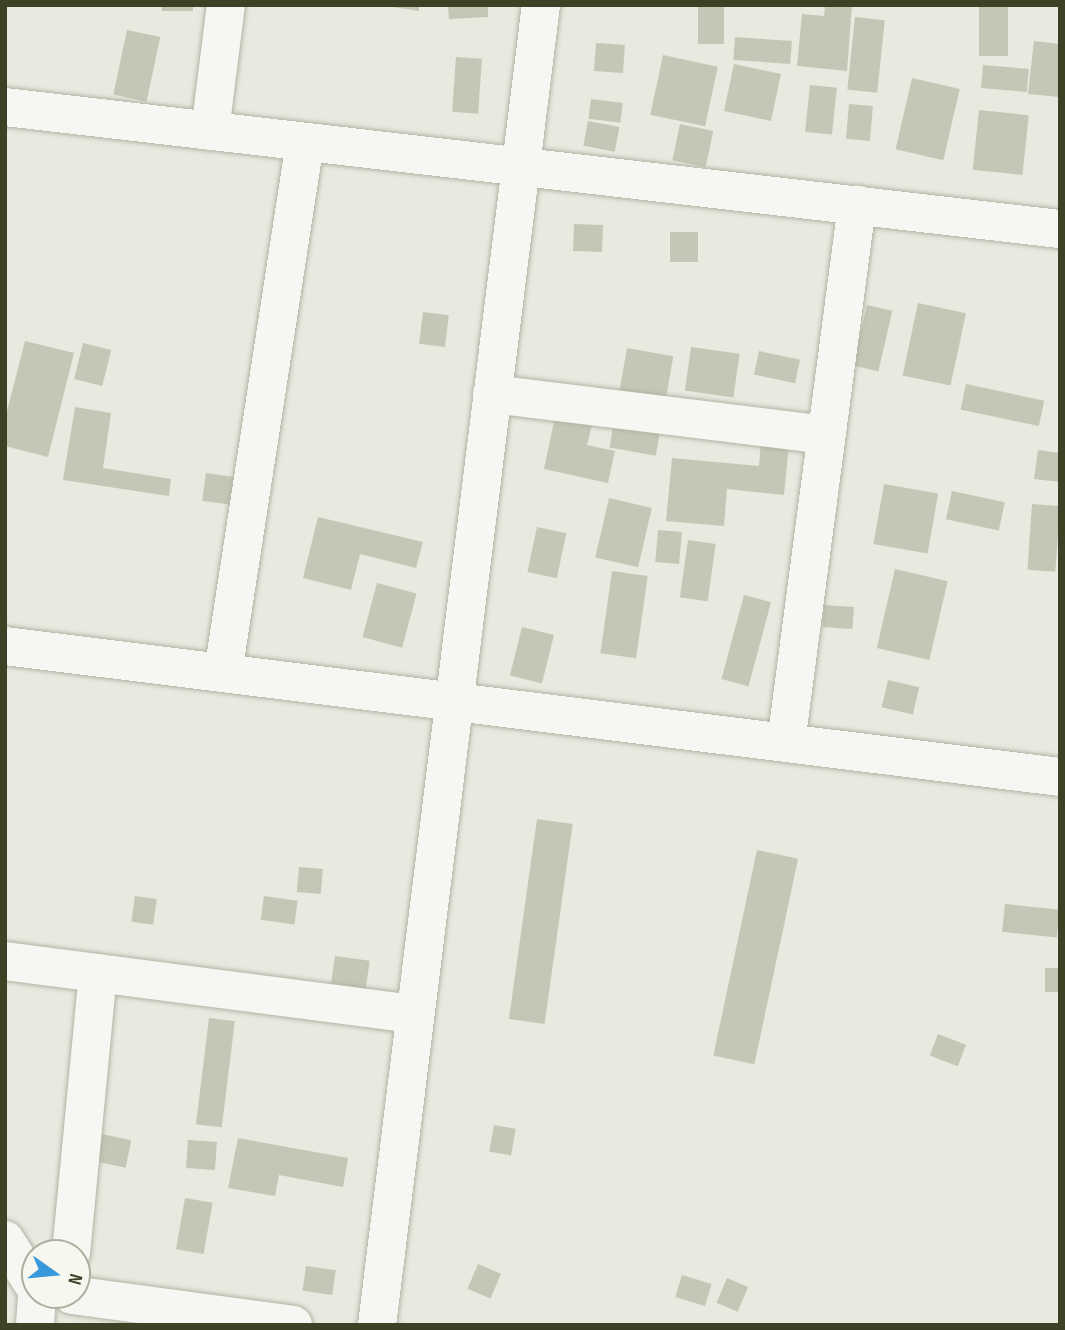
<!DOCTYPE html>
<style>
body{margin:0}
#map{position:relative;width:1065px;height:1330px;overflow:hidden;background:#e8e9df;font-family:"Sofia Sans Condensed",sans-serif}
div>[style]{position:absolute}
.building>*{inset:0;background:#c4c7b5;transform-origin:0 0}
.roads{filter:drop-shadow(0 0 2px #b1b4a4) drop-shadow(0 0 2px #b1b4a4)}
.minor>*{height:38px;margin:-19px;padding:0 19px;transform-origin:19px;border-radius:19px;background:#f6f7f2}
span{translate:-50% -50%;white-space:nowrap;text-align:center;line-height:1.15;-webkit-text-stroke:5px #f6f7ee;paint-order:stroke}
.frame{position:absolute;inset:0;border:7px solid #3d4226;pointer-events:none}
.north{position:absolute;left:21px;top:1239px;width:70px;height:70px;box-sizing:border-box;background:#f6f7ee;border:2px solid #acaf9e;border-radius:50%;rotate:105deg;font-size:19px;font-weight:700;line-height:28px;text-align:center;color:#3d4226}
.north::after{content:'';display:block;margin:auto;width:24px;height:32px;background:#3898da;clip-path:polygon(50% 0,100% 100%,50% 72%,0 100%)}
</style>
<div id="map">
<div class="building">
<div style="left:162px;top:5px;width:31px;height:6px"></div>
<div style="clip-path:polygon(380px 5px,419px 5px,419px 11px)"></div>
<div style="clip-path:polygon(448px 5px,488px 5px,488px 17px,449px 19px)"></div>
<div style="left:698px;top:5px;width:26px;height:39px"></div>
<div style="clip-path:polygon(825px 5px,852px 5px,847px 71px,797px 66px,802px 14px,824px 16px)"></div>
<div style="left:979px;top:5px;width:29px;height:51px"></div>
<div style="left:855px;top:17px;width:30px;height:73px;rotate:6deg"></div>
<div style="left:127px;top:30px;width:34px;height:66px;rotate:12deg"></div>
<div style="left:735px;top:37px;width:57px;height:23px;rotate:4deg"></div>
<div style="clip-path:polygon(1034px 41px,1060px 44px,1060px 97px,1028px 94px)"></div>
<div style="left:596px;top:43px;width:29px;height:28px;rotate:4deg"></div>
<div style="left:663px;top:55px;width:56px;height:61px;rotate:12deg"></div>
<div style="left:456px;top:57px;width:26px;height:55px;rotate:4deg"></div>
<div style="left:734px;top:64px;width:48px;height:48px;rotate:12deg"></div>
<div style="left:983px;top:65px;width:46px;height:23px;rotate:5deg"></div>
<div style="left:912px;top:78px;width:49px;height:73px;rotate:13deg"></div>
<div style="left:810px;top:85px;width:27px;height:47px;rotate:6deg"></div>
<div style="left:591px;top:99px;width:32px;height:20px;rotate:7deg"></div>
<div style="left:849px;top:104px;width:24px;height:35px;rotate:5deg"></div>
<div style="left:979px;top:110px;width:50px;height:60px;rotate:6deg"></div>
<div style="left:588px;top:121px;width:32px;height:25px;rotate:11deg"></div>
<div style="left:680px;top:124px;width:34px;height:37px;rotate:12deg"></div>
<div style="left:574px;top:224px;width:29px;height:27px;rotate:2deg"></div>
<div style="left:670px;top:232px;width:28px;height:30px"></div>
<div style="left:918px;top:303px;width:49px;height:74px;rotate:12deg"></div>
<div style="left:867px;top:305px;width:26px;height:62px;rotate:13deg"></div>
<div style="left:423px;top:312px;width:26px;height:32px;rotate:7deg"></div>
<div style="clip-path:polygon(25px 341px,74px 353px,48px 457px,5px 446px,5px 419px)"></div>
<div style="left:83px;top:343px;width:29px;height:37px;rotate:14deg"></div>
<div style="left:691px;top:347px;width:49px;height:44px;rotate:8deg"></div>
<div style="left:627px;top:348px;width:47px;height:101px;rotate:10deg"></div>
<div style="left:759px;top:351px;width:42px;height:24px;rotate:12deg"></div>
<div style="left:966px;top:384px;width:80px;height:26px;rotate:12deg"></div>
<div style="clip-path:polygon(75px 407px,111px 413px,103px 468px,171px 479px,169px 496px,63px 480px)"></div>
<div style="clip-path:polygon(556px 412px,593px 420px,587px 445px,615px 451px,608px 483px,544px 469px)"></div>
<div style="clip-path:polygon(761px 440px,789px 443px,784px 495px,727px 489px,724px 526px,666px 521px,672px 458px,759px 466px)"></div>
<div style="clip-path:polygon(1038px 450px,1060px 453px,1060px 482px,1034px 479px)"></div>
<div style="left:206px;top:473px;width:28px;height:28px;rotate:8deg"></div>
<div style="left:884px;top:484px;width:55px;height:61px;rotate:10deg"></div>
<div style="left:952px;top:491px;width:54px;height:29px;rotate:12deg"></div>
<div style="left:609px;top:498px;width:44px;height:61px;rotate:13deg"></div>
<div style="left:1032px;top:504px;width:28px;height:66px;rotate:4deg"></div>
<div style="clip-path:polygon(318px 517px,423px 542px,416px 568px,360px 554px,351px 590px,303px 578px)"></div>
<div style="left:537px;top:527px;width:30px;height:46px;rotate:12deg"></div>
<div style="left:658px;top:530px;width:24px;height:32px;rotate:5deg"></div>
<div style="left:688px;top:540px;width:28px;height:58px;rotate:8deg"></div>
<div style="left:895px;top:569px;width:54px;height:81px;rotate:13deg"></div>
<div style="left:612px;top:571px;width:36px;height:83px;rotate:8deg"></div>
<div style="left:377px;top:583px;width:41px;height:56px;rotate:15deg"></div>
<div style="left:744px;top:595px;width:28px;height:87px;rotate:15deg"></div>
<div style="left:824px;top:605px;width:30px;height:22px;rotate:4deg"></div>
<div style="left:522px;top:627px;width:33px;height:50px;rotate:14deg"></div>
<div style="left:888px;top:680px;width:32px;height:28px;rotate:13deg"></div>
<div style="left:537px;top:819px;width:36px;height:202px;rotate:8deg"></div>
<div style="left:757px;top:850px;width:42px;height:210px;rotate:12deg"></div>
<div style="left:299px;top:867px;width:24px;height:25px;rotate:5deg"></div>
<div style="left:135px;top:896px;width:22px;height:26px;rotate:8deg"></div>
<div style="left:264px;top:896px;width:34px;height:24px;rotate:8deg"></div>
<div style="left:1005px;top:904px;width:55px;height:28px;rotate:6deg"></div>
<div style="left:335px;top:956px;width:35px;height:28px;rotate:8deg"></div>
<div style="left:1045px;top:968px;width:15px;height:24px"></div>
<div style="left:209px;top:1018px;width:26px;height:107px;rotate:7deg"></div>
<div style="left:938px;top:1034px;width:30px;height:23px;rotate:21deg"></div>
<div style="left:494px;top:1125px;width:22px;height:27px;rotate:10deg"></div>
<div style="left:102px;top:1134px;width:30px;height:28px;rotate:12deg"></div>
<div style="clip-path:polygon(238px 1138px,348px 1158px,343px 1187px,279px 1175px,275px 1196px,228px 1188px)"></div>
<div style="left:188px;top:1140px;width:29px;height:28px;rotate:4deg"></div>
<div style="left:185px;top:1198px;width:28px;height:52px;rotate:10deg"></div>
<div style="left:478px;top:1264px;width:25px;height:27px;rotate:23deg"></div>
<div style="left:306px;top:1266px;width:30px;height:25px;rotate:8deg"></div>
<div style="left:682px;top:1275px;width:31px;height:23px;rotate:17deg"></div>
<div style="left:727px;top:1278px;width:23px;height:27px;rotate:23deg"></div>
</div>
<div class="roads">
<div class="minor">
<div style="left:5px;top:107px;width:1062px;rotate:6.6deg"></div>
<div style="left:210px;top:131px;width:127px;rotate:-82.8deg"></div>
<div style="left:492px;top:394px;width:337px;rotate:7deg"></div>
<div style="left:5px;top:646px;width:1063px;rotate:7.08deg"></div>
<div style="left:223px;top:673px;width:537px;rotate:-81.22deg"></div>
<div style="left:786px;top:743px;width:543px;rotate:-82.48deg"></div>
<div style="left:5px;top:961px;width:413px;rotate:7.4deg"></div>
<div style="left:5px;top:1240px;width:56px;rotate:57.4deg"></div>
<div style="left:71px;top:1253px;width:281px;rotate:-84.5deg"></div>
<div style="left:72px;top:1295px;width:223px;rotate:7.7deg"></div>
<div style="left:35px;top:1325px;width:30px;rotate:-86deg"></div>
<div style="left:377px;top:1325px;width:1330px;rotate:-82.92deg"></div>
</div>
</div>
<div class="frame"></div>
<div class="north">N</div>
</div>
